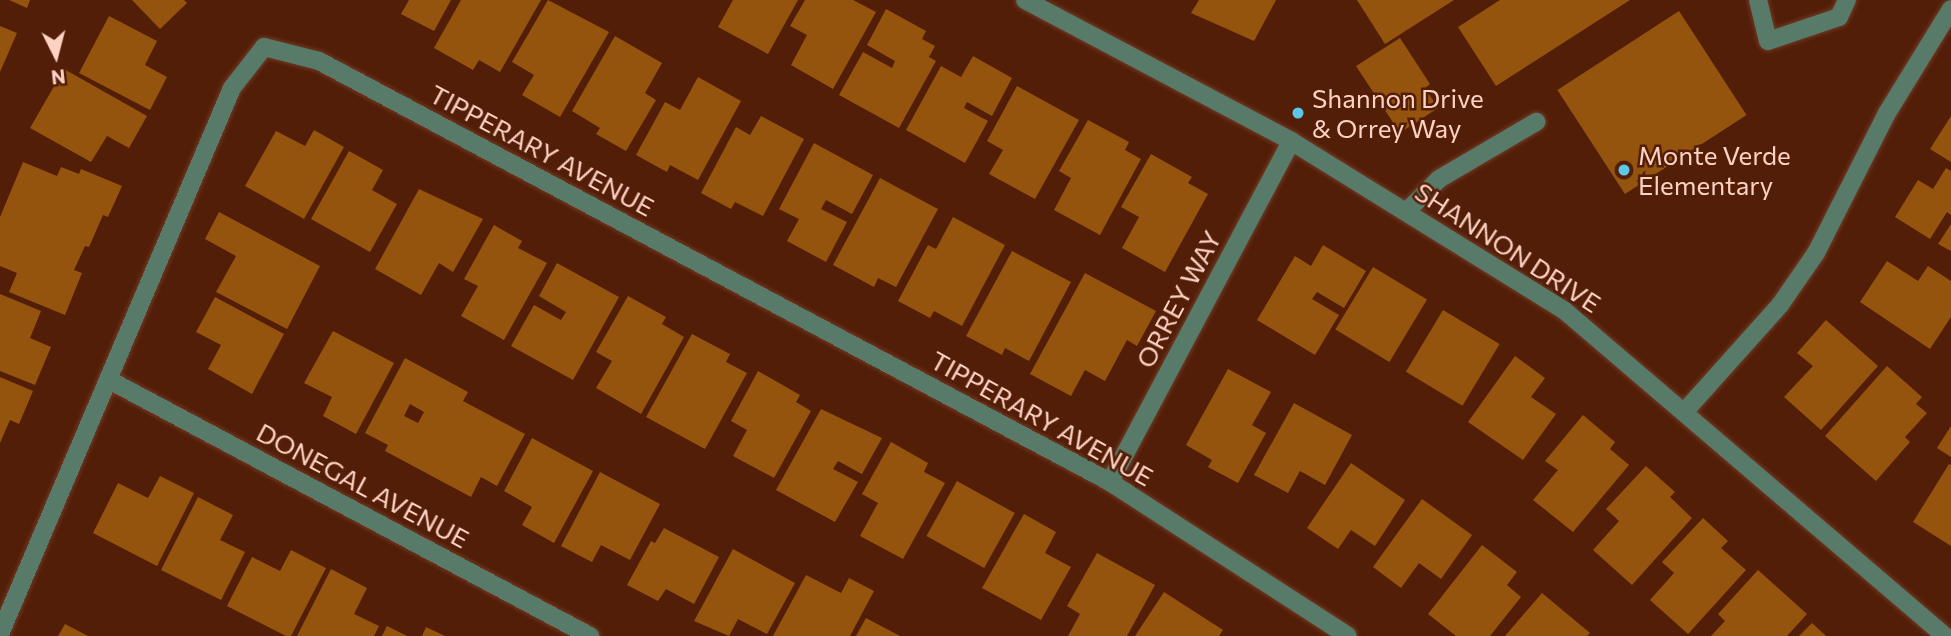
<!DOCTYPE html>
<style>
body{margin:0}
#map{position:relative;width:1951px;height:636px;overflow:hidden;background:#531e08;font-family:Commissioner,sans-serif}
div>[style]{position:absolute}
.building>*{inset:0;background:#94540e;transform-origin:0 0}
.roads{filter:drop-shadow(0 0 2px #6e3b26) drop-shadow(0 0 2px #6e3b26)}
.minor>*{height:18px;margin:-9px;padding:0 9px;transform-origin:9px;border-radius:9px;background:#577b68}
.dots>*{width:19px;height:19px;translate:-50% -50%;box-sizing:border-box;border:4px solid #531e08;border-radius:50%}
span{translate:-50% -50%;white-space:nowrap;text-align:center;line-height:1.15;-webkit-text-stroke:5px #531e08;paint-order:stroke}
.poi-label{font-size:26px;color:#fed2c3}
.left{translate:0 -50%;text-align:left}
.street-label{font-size:26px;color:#fed2c3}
.north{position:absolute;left:21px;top:21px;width:70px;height:70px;-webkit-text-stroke:5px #531e08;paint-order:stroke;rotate:174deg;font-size:19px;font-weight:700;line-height:28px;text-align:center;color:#fed2c3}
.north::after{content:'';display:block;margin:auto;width:24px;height:32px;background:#fed2c3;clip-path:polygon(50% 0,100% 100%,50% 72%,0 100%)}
</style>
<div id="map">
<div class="building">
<div style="clip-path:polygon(9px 0,30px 0,27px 8px)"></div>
<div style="clip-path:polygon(132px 0,184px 0,187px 3px,160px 29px)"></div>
<div style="clip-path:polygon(409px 0,451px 0,434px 31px,401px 14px)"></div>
<div style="clip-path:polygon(461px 0,541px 0,500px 72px,479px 60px,473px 70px,434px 48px)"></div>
<div style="clip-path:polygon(548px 0,609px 32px,560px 117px,522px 95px,534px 75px,512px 62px)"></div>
<div style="clip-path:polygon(733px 0,798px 0,768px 54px,718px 27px)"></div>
<div style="clip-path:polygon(805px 0,853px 0,876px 12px,833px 89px,791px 65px,807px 35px,790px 26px)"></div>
<div style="clip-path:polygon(1199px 0,1276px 0,1254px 41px,1191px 13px)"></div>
<div style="clip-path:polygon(1357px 0,1454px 0,1385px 44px)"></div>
<div style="clip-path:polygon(1500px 0,1630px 0,1496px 86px,1458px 27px)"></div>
<div style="clip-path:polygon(886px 9px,926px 31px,922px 39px,935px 46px,929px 57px,936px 61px,899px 128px,839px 95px,863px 52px,892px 68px,895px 61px,867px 45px)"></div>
<div style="left:1679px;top:11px;width:124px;height:145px;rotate:57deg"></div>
<div style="clip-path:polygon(109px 16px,157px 41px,145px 65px,167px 77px,150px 110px,79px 73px)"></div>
<div style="clip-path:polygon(0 26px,17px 33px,0 72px)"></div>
<div style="clip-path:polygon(615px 36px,662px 63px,645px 93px,656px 100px,626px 151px,596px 134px,600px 128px,572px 111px)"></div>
<div style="clip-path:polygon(1400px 38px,1430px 84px,1425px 88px,1438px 108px,1400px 133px,1356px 66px)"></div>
<div style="clip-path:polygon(973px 56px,1012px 78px,992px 116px,967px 102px,964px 108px,988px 121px,965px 163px,906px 130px,941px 66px,961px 77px)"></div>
<div style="clip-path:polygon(64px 69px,147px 116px,129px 148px,107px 136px,91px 162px,30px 128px)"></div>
<div style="clip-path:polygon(698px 77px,741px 101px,698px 180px,670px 165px,667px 172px,636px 155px,665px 102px,680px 110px)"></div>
<div style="clip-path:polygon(1017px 86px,1079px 120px,1035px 199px,989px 174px,1003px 150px,987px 141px)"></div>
<div style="clip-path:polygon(761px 116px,804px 139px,763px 216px,735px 202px,731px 209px,701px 193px,736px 127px,750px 135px)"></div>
<div style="clip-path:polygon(1951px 116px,1951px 162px,1930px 149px)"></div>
<div style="clip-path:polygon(1088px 120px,1129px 142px,1125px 150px,1141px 159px,1100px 235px,1054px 210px,1071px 178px,1059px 171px)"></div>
<div style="clip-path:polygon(314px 130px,344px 147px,304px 219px,245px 186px,276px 131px,305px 146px)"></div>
<div style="clip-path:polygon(814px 143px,873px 175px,852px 214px,826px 200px,821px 209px,847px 222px,826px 262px,787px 241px,799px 219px,779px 209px)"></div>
<div style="clip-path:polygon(349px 151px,383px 170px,372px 190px,397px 204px,370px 252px,311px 219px)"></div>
<div style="clip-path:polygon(1151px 154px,1192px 177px,1188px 183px,1208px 194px,1165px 272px,1122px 248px,1139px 217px,1121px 207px)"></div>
<div style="clip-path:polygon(23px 162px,57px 176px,61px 167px,79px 174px,81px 169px,122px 186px,108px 217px,103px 215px,89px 247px,85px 246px,74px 270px,82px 273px,65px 315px,9px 292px,17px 273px,0 266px,0 217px)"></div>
<div style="clip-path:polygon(1946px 168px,1951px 171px,1951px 215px,1947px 212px,1930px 239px,1895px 217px,1918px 180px,1933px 189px)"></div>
<div style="clip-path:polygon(880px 178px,938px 209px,896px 287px,878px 278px,874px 287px,833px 265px)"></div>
<div style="clip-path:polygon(419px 189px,483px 219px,453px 272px,439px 263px,421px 295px,375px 269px)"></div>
<div style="clip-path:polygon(219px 212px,320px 266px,287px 329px,216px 292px,236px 256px,205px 239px)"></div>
<div style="clip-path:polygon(953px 217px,1005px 245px,962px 326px,934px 311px,930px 318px,898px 301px,928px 245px,936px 249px)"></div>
<div style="clip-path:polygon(1951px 224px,1951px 251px,1938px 244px)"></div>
<div style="clip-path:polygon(494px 225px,522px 241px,518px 248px,547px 263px,504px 340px,461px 316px,478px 286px,464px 279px)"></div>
<div style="clip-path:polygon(1323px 245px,1366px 271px,1344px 308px,1317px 292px,1312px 299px,1339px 315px,1315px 355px,1257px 320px,1295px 256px,1311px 266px)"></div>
<div style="clip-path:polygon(1012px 251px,1071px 282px,1029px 361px,1005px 348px,1002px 355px,966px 336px)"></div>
<div style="clip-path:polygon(1887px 261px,1918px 281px,1928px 266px,1951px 281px,1951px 317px,1930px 349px,1860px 302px)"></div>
<div style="clip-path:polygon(557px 263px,619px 297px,573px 380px,511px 346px,534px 305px,561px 320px,566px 312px,539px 296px)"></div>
<div style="left:1373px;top:267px;width:63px;height:73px;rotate:31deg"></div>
<div style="clip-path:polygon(1085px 273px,1156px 311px,1137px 346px,1127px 340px,1105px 381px,1085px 370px,1071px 396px,1030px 374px)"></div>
<div style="clip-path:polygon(0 294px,41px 311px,30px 338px,51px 347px,35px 385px,0 371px)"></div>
<div style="clip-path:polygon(628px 296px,666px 317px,662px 324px,684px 337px,641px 414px,596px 388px,612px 361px,596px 352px)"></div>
<div style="clip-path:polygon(215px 297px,284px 334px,252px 394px,208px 369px,221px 345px,196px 332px)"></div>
<div style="left:1443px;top:310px;width:66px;height:72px;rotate:31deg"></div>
<div style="clip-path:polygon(1826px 320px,1878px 366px,1821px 430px,1784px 397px,1813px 366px,1797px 353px)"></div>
<div style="clip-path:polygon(333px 331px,394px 363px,356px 434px,323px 416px,332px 397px,304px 383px)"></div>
<div style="clip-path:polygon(692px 334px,730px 354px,726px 362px,747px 373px,705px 449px,646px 417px)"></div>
<div style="clip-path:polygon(1515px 356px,1545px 378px,1531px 397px,1556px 414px,1523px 460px,1468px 422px)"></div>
<div style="clip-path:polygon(evenodd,405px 358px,468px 392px,463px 401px,525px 434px,497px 486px,481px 477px,471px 497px,385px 451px,388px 445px,365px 433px,405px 358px,410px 404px,424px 412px,418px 423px,404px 416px,410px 404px)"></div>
<div style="clip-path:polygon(1887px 366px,1922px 397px,1916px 404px,1927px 413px,1905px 437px,1910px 442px,1876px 481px,1825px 436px)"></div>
<div style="clip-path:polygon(1228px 369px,1271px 392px,1252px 425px,1266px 433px,1238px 483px,1208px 467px,1212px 460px,1186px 445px)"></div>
<div style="clip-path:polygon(758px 371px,800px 395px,796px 402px,811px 411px,774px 478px,733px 456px,747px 430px,731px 421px)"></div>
<div style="clip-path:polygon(0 377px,33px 391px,19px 424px,10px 420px,0 443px)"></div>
<div style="clip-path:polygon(1294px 403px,1352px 435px,1325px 485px,1300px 471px,1288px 493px,1254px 475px)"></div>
<div style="clip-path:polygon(821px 409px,882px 438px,862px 474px,838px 461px,833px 469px,858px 482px,835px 522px,776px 490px)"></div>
<div style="clip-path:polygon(1583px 415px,1615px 442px,1610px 449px,1629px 465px,1573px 532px,1533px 500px,1558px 470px,1545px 461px)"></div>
<div style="clip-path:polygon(1951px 426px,1951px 457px,1937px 448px)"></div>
<div style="clip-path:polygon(532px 438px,593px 471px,554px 543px,522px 525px,532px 507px,504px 491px)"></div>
<div style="clip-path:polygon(891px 442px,928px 463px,924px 472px,945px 483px,903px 559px,860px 536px,878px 503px,862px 494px)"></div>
<div style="clip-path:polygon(1351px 463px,1405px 500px,1375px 546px,1351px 530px,1338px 549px,1307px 528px)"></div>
<div style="clip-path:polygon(1949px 464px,1951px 465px,1951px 546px,1913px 522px)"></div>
<div style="clip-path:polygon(1646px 466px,1675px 492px,1670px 497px,1692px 518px,1632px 585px,1593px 550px,1619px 521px,1606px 509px)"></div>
<div style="clip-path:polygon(600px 472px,660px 504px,630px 560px,601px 545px,592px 562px,561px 546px)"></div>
<div style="clip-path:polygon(160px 476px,194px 493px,157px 566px,93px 533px,118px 483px,148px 498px)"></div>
<div style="left:957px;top:481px;width:66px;height:63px;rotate:29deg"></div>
<div style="clip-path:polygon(198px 497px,233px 515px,220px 540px,245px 552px,221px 600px,161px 570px)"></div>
<div style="clip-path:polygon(1422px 499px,1472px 535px,1441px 579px,1419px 563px,1401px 588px,1373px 567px)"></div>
<div style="clip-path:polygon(1024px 514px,1056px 532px,1045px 553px,1071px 567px,1041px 620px,982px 588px)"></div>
<div style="clip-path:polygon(1703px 518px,1728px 541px,1721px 548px,1746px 570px,1688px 634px,1650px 600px,1674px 573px,1662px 562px)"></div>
<div style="clip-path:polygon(664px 528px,719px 557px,694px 604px,666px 589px,658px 601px,627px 585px,651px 541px,655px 543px)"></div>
<div style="clip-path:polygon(1482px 545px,1517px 572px,1507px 585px,1521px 597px,1490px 636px,1456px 636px,1428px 614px)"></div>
<div style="clip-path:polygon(733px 549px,795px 583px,767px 634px,738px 619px,729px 636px,694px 621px)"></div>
<div style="clip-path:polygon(291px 550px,326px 568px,291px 636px,286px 636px,227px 606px,252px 557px,280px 571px)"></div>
<div style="clip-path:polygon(1097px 553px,1155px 585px,1127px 636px,1068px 636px,1080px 614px,1067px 606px)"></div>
<div style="clip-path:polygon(331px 569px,367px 588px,354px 614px,379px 626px,374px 636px,297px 636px)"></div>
<div style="clip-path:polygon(1758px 570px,1807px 614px,1787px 636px,1711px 636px,1725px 621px,1718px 614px)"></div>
<div style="clip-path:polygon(806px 575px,841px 593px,849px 578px,874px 591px,850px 636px,773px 636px)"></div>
<div style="clip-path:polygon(1164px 592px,1223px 630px,1219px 636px,1135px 636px)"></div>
<div style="clip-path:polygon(1542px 593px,1590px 633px,1587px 636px,1505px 636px)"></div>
<div style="clip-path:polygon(866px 618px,900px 636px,856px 636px)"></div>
<div style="clip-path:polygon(1812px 623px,1826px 636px,1799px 636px)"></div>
<div style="clip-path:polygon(65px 624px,88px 636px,58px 636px)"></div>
<div style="clip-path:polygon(387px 626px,407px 636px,382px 636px)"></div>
<div style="clip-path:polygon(426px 627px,445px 636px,422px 636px)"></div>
</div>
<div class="roads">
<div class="minor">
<div style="left:1025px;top:0;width:301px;rotate:27.9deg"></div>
<div style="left:1291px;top:141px;width:322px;rotate:31.8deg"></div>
<div style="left:1565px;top:311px;width:500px;rotate:40.54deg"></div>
<div style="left:1758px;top:0;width:42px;rotate:76.3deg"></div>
<div style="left:1768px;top:41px;width:75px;rotate:-18.7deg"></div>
<div style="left:1839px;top:17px;width:19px;rotate:-65deg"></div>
<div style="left:1406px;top:212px;width:47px;rotate:-45deg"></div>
<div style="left:1439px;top:179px;width:113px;rotate:-30.4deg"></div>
<div style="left:111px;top:381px;width:543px;rotate:28.03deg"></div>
<div style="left:1686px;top:410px;width:141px;rotate:-48.2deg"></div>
<div style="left:1780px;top:305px;width:63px;rotate:-55.3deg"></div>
<div style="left:1816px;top:253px;width:157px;rotate:-63.1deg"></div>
<div style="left:1887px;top:113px;width:122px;rotate:-58.4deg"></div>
<div style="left:1110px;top:482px;width:386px;rotate:-62deg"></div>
<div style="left:0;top:634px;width:593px;rotate:-66.98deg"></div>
<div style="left:232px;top:88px;width:52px;rotate:-52deg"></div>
<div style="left:264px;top:47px;width:57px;rotate:14.3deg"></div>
<div style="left:319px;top:61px;width:896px;rotate:28.02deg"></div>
<div style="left:1110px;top:482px;width:283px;rotate:32.9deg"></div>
</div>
</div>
<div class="dots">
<div style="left:1298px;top:113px;background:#5cc7e7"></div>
<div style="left:1624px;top:170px;background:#5cc7e7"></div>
</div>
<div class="poi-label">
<span class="left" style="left:1312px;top:113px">Shannon Drive<br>&amp; Orrey Way</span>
<span class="left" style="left:1638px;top:170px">Monte Verde<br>Elementary</span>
</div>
<div class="street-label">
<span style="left:542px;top:150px;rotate:28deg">TIPPERARY AVENUE</span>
<span style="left:1508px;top:247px;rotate:33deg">SHANNON DRIVE</span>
<span style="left:1178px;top:299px;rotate:-62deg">ORREY WAY</span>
<span style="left:1042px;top:418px;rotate:29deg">TIPPERARY AVENUE</span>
<span style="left:363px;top:485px;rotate:28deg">DONEGAL AVENUE</span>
</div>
<div class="north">N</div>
</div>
